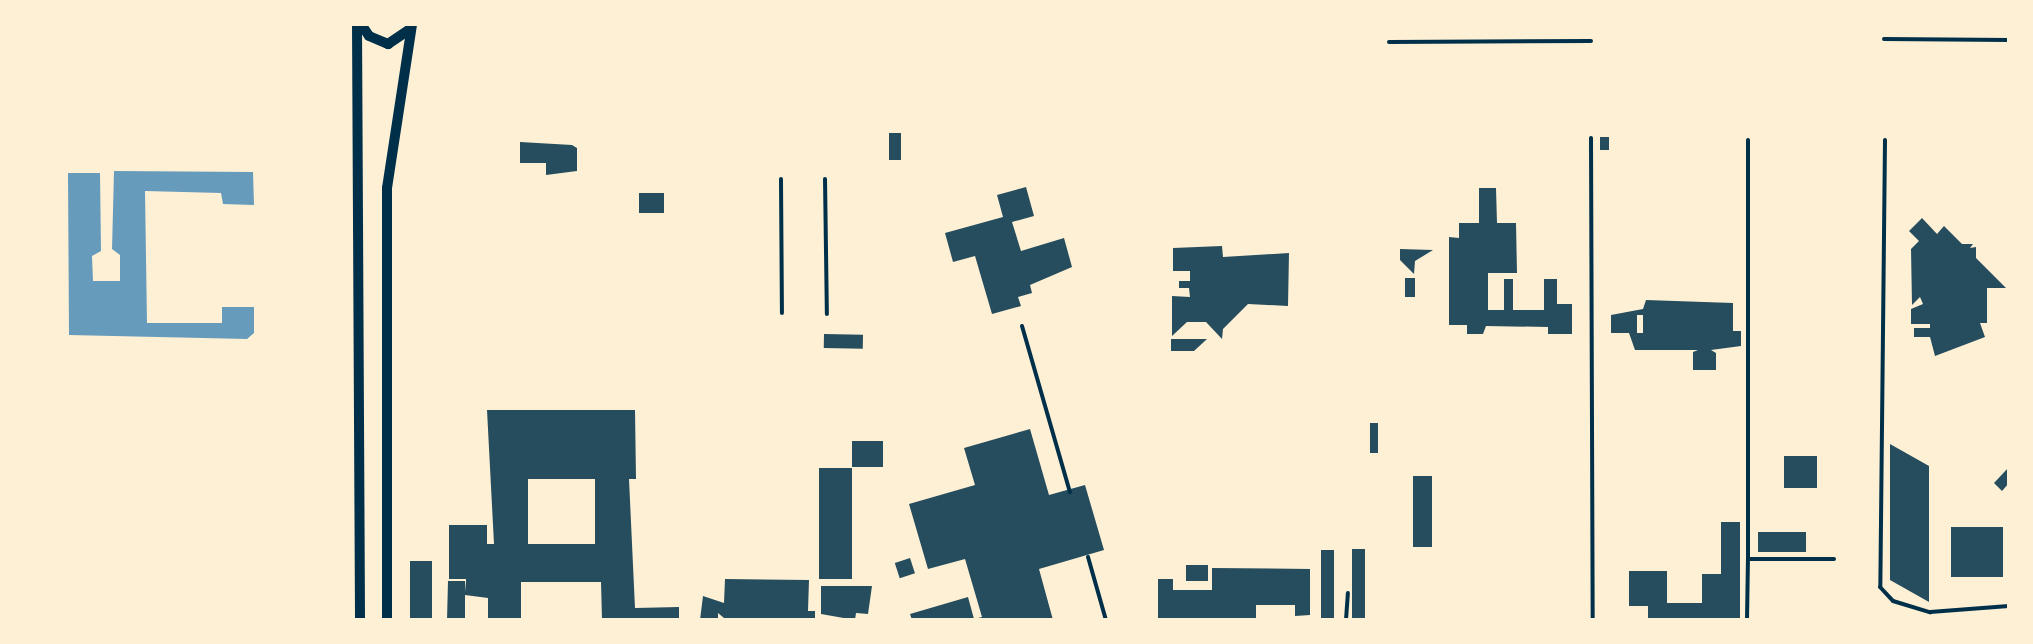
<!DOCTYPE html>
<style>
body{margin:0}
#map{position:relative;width:2033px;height:644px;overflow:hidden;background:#fdf0d5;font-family:Commissioner,sans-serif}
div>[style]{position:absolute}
.water>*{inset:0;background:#669bbc}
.building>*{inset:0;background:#264d5e;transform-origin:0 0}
.service>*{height:4px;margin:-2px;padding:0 2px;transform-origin:2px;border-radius:2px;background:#003049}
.secondary>*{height:10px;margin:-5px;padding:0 5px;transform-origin:5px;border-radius:5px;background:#003049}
span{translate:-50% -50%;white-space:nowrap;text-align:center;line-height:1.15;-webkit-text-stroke:7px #fdf0d5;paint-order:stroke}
.frame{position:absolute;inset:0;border:26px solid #fdf0d5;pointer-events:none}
</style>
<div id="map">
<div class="water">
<div style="clip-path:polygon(114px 171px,253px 172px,254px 205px,223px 204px,221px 193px,145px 191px,147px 323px,222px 323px,222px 307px,254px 307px,254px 333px,247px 339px,69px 335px,68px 173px,100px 173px,101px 251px,92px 256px,93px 281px,120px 281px,120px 255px,112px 249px)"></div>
</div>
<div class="building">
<div style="left:889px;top:133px;width:12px;height:27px"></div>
<div style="left:1600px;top:137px;width:9px;height:13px"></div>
<div style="clip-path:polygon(520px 142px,572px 145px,577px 148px,577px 171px,546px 175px,546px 163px,520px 163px)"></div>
<div style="clip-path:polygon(1026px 187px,1034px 216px,1012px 222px,1021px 251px,1064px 238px,1072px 267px,1030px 285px,1032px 293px,1018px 297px,1021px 306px,992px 314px,975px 256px,953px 262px,945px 233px,1003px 217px,997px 195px)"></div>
<div style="clip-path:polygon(1479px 188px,1496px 188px,1497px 223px,1516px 223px,1517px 273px,1488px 273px,1488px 310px,1504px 310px,1504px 279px,1513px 279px,1513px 310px,1544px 310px,1544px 279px,1557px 279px,1557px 304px,1572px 304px,1572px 334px,1548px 334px,1548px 327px,1486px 326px,1483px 334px,1467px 334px,1467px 325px,1449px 325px,1449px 237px,1459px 238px,1459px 223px,1479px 223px)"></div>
<div style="left:639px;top:193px;width:25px;height:20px"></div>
<div style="clip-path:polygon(1922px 218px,1937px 234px,1944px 226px,1962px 244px,1973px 244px,1970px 248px,1976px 247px,1976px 258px,2006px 288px,1987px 288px,1987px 323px,1980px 323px,1985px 337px,1935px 356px,1930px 337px,1914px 337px,1914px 328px,1930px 328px,1930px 324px,1911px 324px,1911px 309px,1923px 304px,1920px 297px,1912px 305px,1911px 249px,1919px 241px,1909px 231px)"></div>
<div style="clip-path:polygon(1222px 246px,1223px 257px,1289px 253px,1288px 306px,1248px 304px,1223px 329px,1222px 339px,1206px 322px,1187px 322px,1172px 336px,1172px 296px,1190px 297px,1189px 288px,1179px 288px,1179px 281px,1190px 281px,1190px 271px,1173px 271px,1173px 248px)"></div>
<div style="clip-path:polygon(1400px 249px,1433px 250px,1415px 261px,1414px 274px,1400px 260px)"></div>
<div style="left:1405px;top:278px;width:10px;height:19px"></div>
<div style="clip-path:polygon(evenodd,1646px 300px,1733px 303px,1733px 331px,1741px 331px,1741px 346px,1711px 350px,1716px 353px,1716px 370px,1693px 370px,1693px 352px,1698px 350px,1635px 350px,1629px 333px,1611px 333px,1611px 315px,1643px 309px,1646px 300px,1637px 315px,1643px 315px,1643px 333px,1637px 333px,1637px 315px)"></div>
<div style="left:824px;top:334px;width:39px;height:14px;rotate:1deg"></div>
<div style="clip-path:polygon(1171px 339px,1207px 339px,1194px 351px,1171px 351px)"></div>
<div style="clip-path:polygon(evenodd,487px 410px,635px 410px,636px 479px,629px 479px,635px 608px,679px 607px,679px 620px,602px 620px,601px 582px,521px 582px,521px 620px,488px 620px,488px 598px,465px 595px,465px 620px,447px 620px,448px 581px,465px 581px,466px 592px,466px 579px,449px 579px,449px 525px,487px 525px,487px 544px,494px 544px,487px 410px,528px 479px,595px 479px,595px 544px,528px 544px,528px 479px)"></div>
<div style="left:1370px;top:423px;width:8px;height:30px"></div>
<div style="clip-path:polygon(1030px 429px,1049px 495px,1085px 485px,1104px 550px,1039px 569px,1053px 620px,912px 620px,910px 614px,968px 597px,974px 619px,982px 617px,965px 559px,928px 569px,909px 504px,975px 485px,964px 448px)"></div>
<div style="left:852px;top:441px;width:31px;height:26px"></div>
<div style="clip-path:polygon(1890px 444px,1929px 466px,1929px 602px,1890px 580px)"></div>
<div style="left:1784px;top:456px;width:33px;height:32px"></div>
<div style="clip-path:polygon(2009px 467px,2009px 483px,2002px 491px,1994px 483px)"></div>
<div style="left:819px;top:468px;width:33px;height:111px"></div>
<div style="left:1413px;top:476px;width:19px;height:71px"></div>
<div style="clip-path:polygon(1721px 522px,1740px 522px,1740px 620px,1648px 620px,1648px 606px,1629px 606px,1629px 571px,1667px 571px,1667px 603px,1702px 603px,1702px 574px,1721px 574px)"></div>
<div style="left:1951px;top:527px;width:52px;height:50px"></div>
<div style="left:1758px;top:532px;width:48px;height:20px"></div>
<div style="left:1352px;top:549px;width:13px;height:71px"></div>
<div style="left:1321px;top:550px;width:13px;height:70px"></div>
<div style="left:910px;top:558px;width:16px;height:16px;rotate:72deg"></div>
<div style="left:410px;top:561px;width:22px;height:59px"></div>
<div style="left:1186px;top:565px;width:22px;height:16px"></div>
<div style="clip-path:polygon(1212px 568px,1310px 569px,1310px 615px,1295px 616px,1295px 605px,1256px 605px,1256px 620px,1158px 620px,1158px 579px,1173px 579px,1173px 590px,1212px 590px)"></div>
<div style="clip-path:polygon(725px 579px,809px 580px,808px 611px,815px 611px,815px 620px,724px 618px,718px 613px,718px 620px,700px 620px,703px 596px,724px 603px)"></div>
<div style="clip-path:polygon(821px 586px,872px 586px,868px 614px,856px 613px,855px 620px,821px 614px)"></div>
</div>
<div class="service">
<div style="left:1884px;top:39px;width:125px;rotate:0.5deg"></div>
<div style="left:1389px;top:42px;width:202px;rotate:-0.3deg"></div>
<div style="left:1591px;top:138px;width:482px;rotate:89.8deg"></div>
<div style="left:1748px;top:140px;width:419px;rotate:90deg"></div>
<div style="left:1885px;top:140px;width:447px;rotate:90.6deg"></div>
<div style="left:1880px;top:587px;width:19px;rotate:47deg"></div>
<div style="left:1893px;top:601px;width:39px;rotate:17deg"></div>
<div style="left:1930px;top:612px;width:79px;rotate:-4.3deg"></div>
<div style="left:781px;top:179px;width:134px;rotate:89.6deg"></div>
<div style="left:825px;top:179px;width:135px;rotate:89.2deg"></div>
<div style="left:1022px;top:326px;width:173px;rotate:73.9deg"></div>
<div style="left:1088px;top:557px;width:66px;rotate:74.1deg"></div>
<div style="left:1346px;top:620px;width:27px;rotate:-86deg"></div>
<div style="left:1747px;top:620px;width:61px;rotate:-89.1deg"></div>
<div style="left:1748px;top:559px;width:86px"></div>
</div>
<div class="secondary">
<div style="left:357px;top:24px;width:596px;rotate:89.71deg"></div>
<div style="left:361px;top:24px;width:14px;rotate:56deg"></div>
<div style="left:369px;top:36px;width:21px;rotate:23deg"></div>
<div style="left:388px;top:44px;width:25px;rotate:-34deg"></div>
<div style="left:387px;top:620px;width:432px;rotate:-90deg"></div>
<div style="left:387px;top:188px;width:166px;rotate:-81.3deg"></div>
</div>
<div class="frame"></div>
</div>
